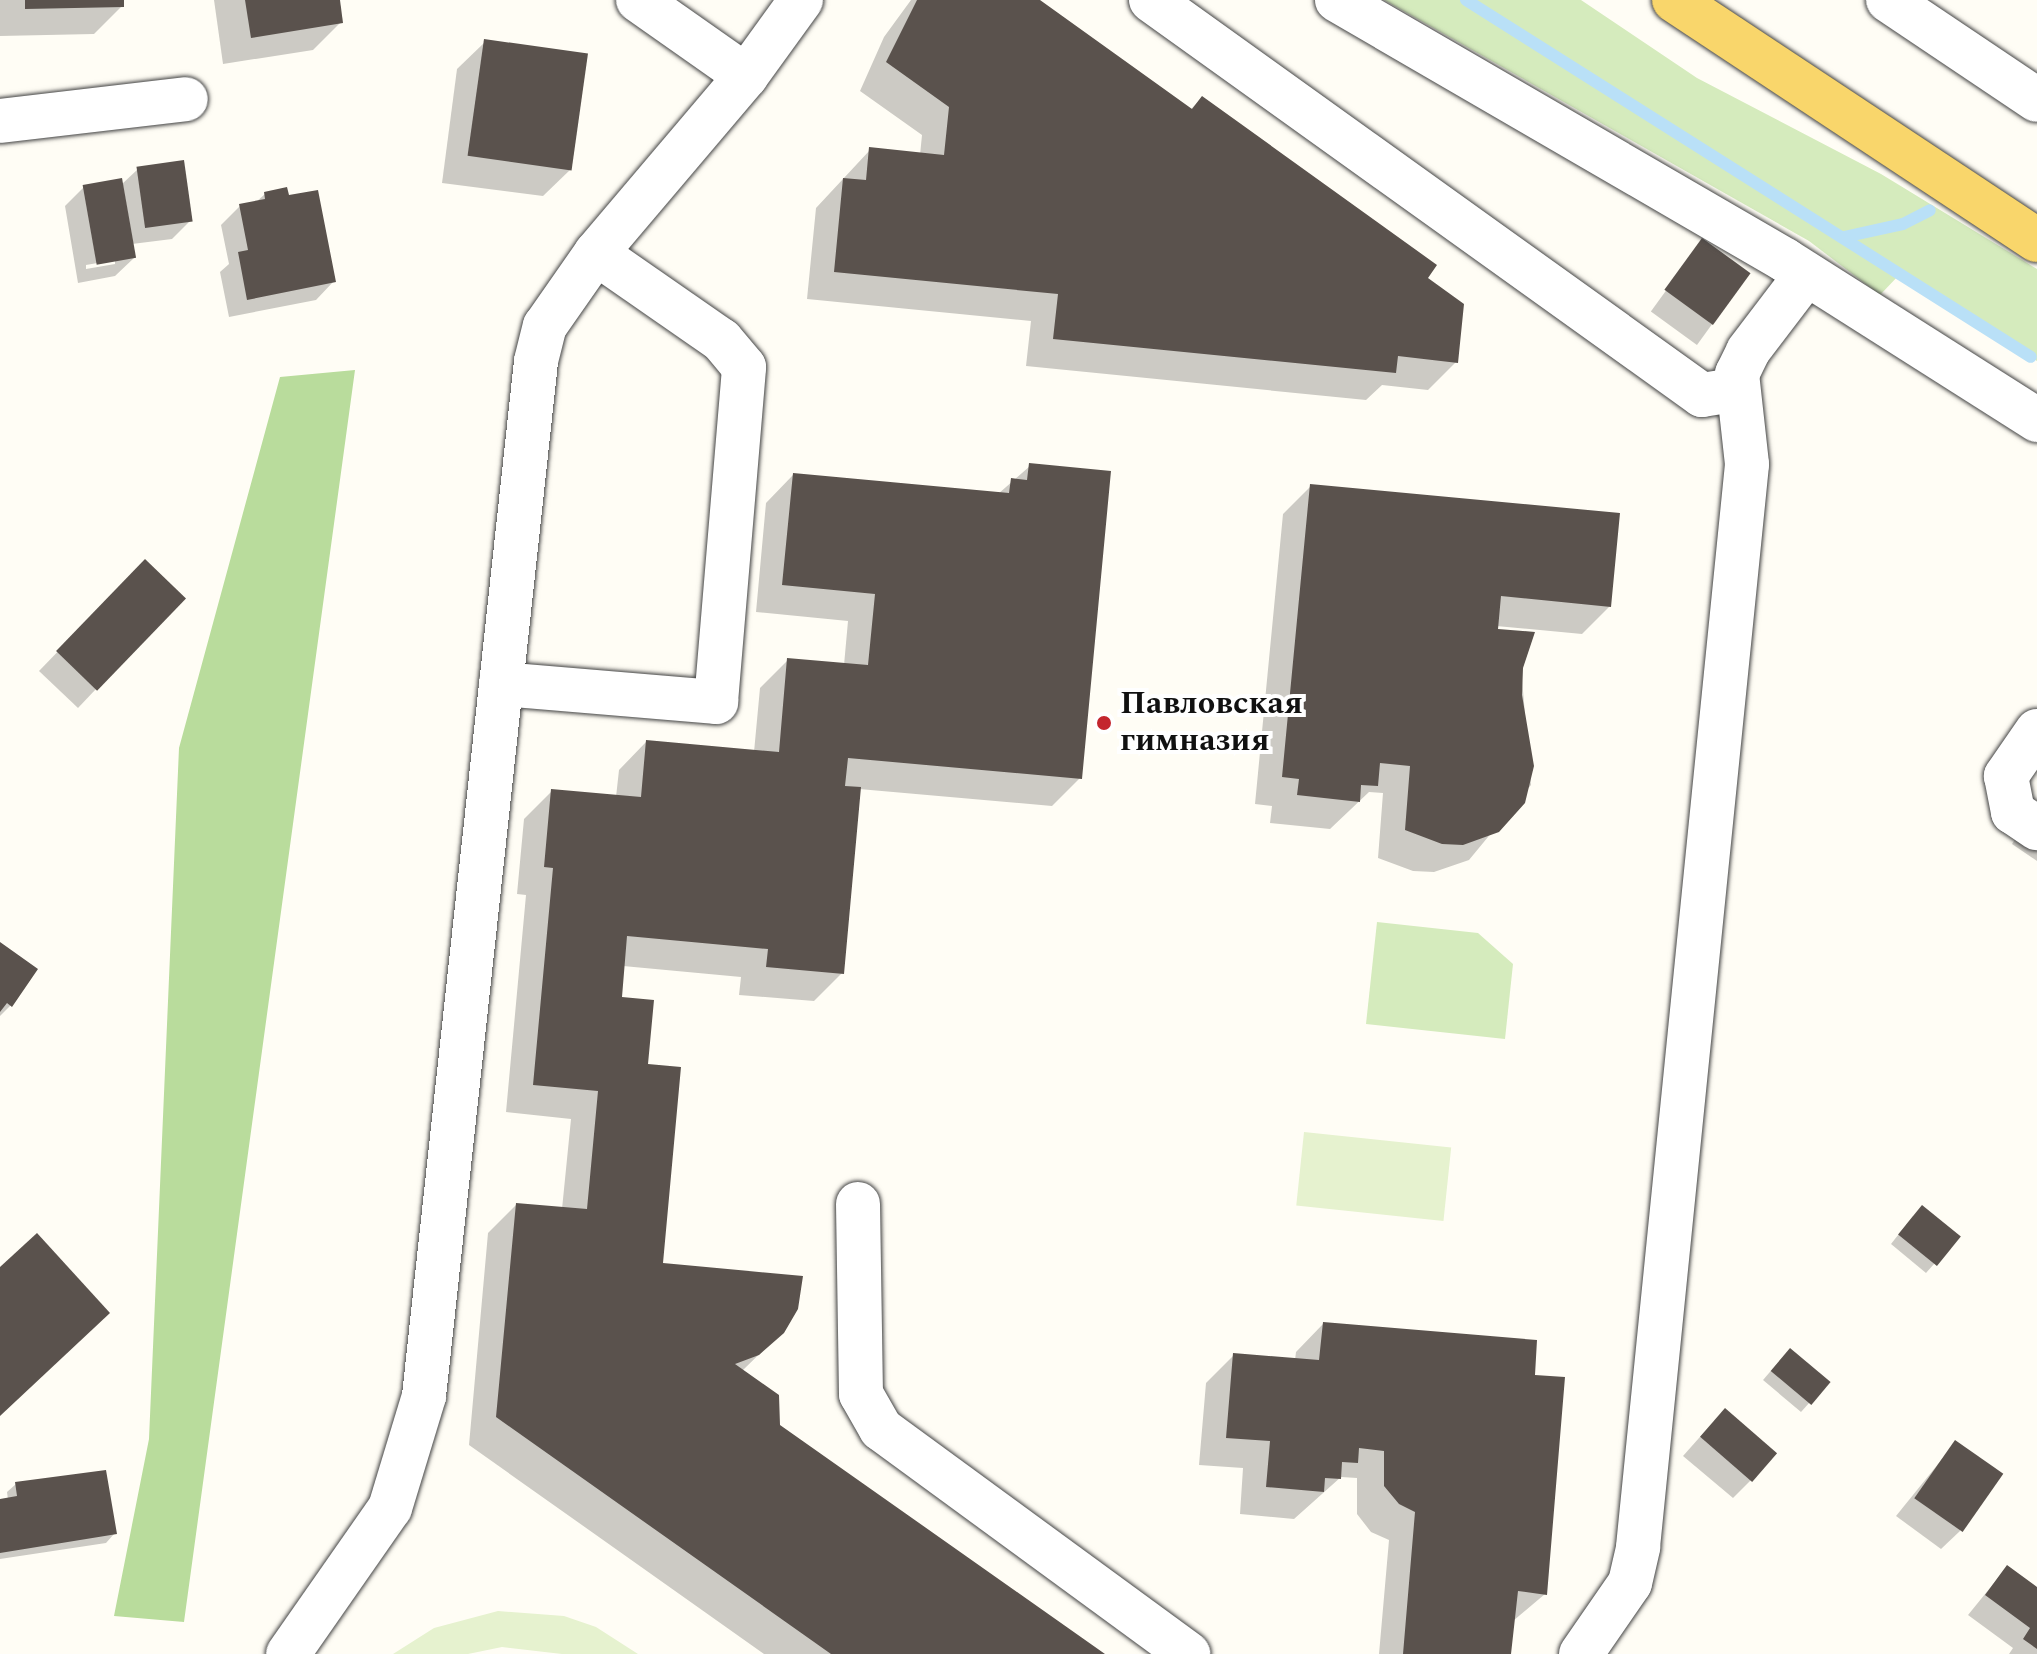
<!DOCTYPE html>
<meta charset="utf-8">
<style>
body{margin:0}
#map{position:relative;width:2037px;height:1654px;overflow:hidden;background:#fffdf5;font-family:Spectral,serif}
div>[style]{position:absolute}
.green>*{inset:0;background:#d5ebbd}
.forest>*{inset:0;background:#b9dc9c}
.pitch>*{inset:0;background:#e6f2cf;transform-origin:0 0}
.shadow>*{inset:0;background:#0003;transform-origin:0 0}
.stream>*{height:12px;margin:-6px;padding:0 6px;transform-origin:6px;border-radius:6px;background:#b9e0f7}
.building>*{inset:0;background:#5a524d;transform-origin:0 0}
.roads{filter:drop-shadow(0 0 2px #444) drop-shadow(0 0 2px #444)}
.minor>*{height:44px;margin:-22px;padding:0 22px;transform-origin:22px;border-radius:22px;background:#fff}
.major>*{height:44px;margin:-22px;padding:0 22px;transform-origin:22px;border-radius:22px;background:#f9d66b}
.dots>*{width:22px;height:22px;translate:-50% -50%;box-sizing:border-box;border:4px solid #fff;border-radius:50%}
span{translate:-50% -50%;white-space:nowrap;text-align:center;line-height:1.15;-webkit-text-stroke:8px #fff;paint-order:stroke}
.poi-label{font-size:32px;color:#111;font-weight:700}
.left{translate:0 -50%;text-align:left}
</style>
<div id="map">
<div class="green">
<div style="clip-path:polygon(1384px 0,1581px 0,1697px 78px,1881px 174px,2037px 269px,2037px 361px,1900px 274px,1880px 295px,1809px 241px)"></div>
<div style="clip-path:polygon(1377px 922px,1478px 933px,1513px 964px,1505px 1039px,1366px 1024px)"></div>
</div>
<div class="forest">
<div style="clip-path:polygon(355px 370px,184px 1622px,114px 1616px,149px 1439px,179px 748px,280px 377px)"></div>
</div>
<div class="pitch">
<div style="left:1304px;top:1132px;width:148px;height:74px;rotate:6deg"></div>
<div style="clip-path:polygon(498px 1611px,564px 1616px,596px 1627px,638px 1654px,562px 1654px,502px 1647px,468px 1654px,393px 1654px,434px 1628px)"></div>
</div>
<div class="shadow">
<div style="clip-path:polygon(0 0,122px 0,122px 6px,94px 34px,0 36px)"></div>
<div style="clip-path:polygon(214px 0,338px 0,341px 22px,313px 50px,223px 64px)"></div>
<div style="clip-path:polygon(911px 0,1037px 0,1190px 110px,1202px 98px,1425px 279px,1456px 362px,1428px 390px,1382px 385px,1366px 400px,1026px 366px,1031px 321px,807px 299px,816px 208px,870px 150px,920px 155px,922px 135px,860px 91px,884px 37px)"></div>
<div style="clip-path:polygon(485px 42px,571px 169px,543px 196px,442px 183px,457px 69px)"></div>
<div style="clip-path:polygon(evenodd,138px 169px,191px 220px,172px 239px,132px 244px,134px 258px,115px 276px,78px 283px,65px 206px,84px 187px,121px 185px,138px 169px,115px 260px,115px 264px,86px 269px,86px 265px,115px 260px)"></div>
<div style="clip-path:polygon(265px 194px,334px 281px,316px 300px,229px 317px,220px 272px,229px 264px,221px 225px,240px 206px,255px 203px)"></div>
<div style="left:1702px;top:241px;width:57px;height:87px;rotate:36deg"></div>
<div style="clip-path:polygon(1030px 466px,1080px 778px,1052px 806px,859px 789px,842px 973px,814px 1001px,739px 995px,741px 977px,623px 966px,620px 999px,646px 1066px,661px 1265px,782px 1332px,742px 1371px,778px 1426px,1101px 1654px,764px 1654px,469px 1445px,488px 1233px,516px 1205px,562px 1209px,571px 1119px,506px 1112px,526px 895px,517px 894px,524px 819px,552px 791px,616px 797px,619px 770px,646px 742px,754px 752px,760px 688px,788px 660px,844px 665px,848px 621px,756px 612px,766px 503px,793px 475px,998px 494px)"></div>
<div style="clip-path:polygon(1311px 486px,1610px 606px,1582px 634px,1496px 626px,1521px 667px,1531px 785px,1469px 860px,1434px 872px,1413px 871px,1378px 858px,1383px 793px,1369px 792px,1330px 829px,1270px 823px,1272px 806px,1255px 804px,1283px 514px)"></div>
<div style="clip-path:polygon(127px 580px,96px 689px,78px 708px,39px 671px)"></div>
<div style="clip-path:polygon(2037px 807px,2037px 861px,2012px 844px)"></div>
<div style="clip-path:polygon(0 944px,11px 1005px,0 1016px)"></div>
<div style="clip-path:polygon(1913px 1216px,1958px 1237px,1926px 1273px,1891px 1244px)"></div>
<div style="clip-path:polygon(1323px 1324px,1533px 1377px,1545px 1594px,1513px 1621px,1509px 1654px,1379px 1654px,1389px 1540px,1371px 1532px,1357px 1514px,1357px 1478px,1341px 1477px,1294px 1519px,1240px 1514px,1243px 1468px,1199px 1465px,1206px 1383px,1234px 1355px,1295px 1360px,1296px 1352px)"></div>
<div style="clip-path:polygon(1781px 1359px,1828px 1382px,1801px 1412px,1763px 1380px)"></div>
<div style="clip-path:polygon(1707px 1429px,1751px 1480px,1733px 1498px,1683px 1456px)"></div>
<div style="clip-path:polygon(1955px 1443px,1960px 1531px,1941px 1549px,1896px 1516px)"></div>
<div style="clip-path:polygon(16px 1484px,114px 1534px,106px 1543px,0 1559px,0 1501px,8px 1500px,7px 1492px)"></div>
<div style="clip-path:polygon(2007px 1567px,2037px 1589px,2037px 1654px,2009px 1654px,2013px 1648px,1968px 1615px)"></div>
</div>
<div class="stream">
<div style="left:1466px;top:0;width:668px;rotate:32.29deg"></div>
<div style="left:1844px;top:237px;width:60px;rotate:-12.4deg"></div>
<div style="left:1903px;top:224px;width:30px;rotate:-27deg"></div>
</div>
<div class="building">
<div style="clip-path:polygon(25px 0,124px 0,124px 7px,25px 9px)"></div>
<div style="clip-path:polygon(245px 0,340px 0,343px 23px,251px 38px)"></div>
<div style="clip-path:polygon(917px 0,1040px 0,1192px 109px,1202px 96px,1437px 265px,1428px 278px,1464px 304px,1458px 363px,1398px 356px,1396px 373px,1053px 339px,1058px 294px,834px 272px,843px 178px,866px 180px,869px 147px,944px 155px,949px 107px,886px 62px)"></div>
<div style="left:484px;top:39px;width:105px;height:118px;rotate:8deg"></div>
<div style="left:184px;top:160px;width:62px;height:48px;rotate:82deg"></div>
<div style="left:122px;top:178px;width:81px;height:40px;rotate:80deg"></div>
<div style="clip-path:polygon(287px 187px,289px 195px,318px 190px,336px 282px,247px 300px,238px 252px,248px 250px,239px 204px,265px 199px,264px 192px)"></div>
<div style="left:1702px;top:238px;width:60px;height:64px;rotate:36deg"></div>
<div style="clip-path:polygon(1029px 463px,1111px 471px,1082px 779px,848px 758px,845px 786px,861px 787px,844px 974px,766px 967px,768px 949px,627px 936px,622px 997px,654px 1000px,648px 1064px,681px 1067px,663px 1263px,803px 1276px,798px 1309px,784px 1333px,759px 1355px,735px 1364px,779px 1395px,780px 1425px,1105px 1654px,831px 1654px,496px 1417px,516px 1203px,587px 1209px,598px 1091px,533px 1085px,553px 868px,544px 867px,551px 789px,641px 797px,646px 740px,779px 752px,787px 658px,868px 665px,875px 594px,782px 585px,793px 473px,1009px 493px,1011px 478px,1027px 480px)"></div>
<div style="clip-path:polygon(1310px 484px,1620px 513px,1611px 607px,1501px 596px,1498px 629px,1535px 632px,1523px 668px,1522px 695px,1534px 766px,1525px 803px,1499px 832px,1463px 845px,1442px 844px,1405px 830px,1410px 766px,1380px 763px,1378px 786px,1361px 785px,1360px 802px,1297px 795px,1299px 779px,1282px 777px)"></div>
<div style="left:145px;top:559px;width:57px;height:128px;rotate:44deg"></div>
<div style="clip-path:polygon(0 942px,38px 969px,12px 1007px,7px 1003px,0 1012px)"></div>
<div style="left:1922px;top:1205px;width:50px;height:38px;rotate:39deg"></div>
<div style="clip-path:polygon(37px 1233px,110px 1313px,0 1416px,0 1267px)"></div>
<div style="clip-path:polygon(1323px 1322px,1537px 1340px,1535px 1375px,1565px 1377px,1547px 1595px,1518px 1591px,1511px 1654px,1403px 1654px,1415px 1512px,1399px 1504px,1384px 1486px,1384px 1451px,1359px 1448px,1358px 1463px,1342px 1462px,1341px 1479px,1325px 1478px,1324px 1492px,1266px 1487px,1270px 1441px,1226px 1438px,1233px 1353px,1319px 1360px)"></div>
<div style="left:1790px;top:1348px;width:53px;height:30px;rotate:40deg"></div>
<div style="left:1725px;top:1408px;width:69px;height:38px;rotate:41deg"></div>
<div style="left:1955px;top:1440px;width:59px;height:71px;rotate:35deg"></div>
<div style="clip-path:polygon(106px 1470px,117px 1534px,0 1553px,0 1499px,17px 1496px,15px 1482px)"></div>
<div style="clip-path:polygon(2007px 1565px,2037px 1587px,2037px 1649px,2023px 1639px,2030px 1628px,1985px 1595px)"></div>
</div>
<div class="roads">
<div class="minor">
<div style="left:638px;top:0;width:132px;rotate:35.1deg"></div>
<div style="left:1151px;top:0;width:678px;rotate:35.64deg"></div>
<div style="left:1702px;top:395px;width:36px;rotate:-9deg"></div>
<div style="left:1337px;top:0;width:518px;rotate:30.13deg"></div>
<div style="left:1785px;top:260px;width:299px;rotate:32.4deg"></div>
<div style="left:1888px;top:0;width:179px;rotate:33.9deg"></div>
<div style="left:0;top:121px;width:187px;rotate:-6.7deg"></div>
<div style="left:501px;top:684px;width:216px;rotate:4.8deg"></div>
<div style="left:716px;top:702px;width:336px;rotate:-85.2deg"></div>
<div style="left:744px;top:367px;width:35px;rotate:-130deg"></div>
<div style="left:721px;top:340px;width:152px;rotate:-145.2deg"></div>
<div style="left:2037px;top:731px;width:55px;rotate:124.6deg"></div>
<div style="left:2006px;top:776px;width:37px;rotate:79deg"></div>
<div style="left:2013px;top:812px;width:29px;rotate:34deg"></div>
<div style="left:858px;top:1204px;width:190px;rotate:89.1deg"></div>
<div style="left:861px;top:1394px;width:40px;rotate:60.3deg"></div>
<div style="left:881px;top:1429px;width:381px;rotate:36.2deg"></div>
<div style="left:288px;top:1654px;width:178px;rotate:-55.1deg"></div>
<div style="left:390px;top:1508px;width:117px;rotate:-73.1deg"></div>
<div style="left:424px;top:1396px;width:1041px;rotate:-83.82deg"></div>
<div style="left:536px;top:361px;width:36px;rotate:-76deg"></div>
<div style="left:545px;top:326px;width:89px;rotate:-55.1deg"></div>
<div style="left:596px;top:253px;width:232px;rotate:-49.7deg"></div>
<div style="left:746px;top:76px;width:94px;rotate:-54.1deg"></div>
<div style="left:1581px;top:1654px;width:86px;rotate:-55.4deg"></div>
<div style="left:1630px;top:1583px;width:37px;rotate:-77deg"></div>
<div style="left:1638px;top:1547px;width:1088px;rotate:-84.25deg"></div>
<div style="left:1747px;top:464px;width:91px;rotate:-96.3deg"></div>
<div style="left:1737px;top:374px;width:25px;rotate:-64deg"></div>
<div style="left:1748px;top:351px;width:96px;rotate:-52.7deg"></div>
</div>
<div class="major">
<div style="left:1674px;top:0;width:435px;rotate:33.5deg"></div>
</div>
</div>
<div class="dots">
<div style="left:1104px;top:723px;background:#c4262e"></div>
</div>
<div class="poi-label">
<span class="left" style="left:1120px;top:723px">Павловская<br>гимназия</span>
</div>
</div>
